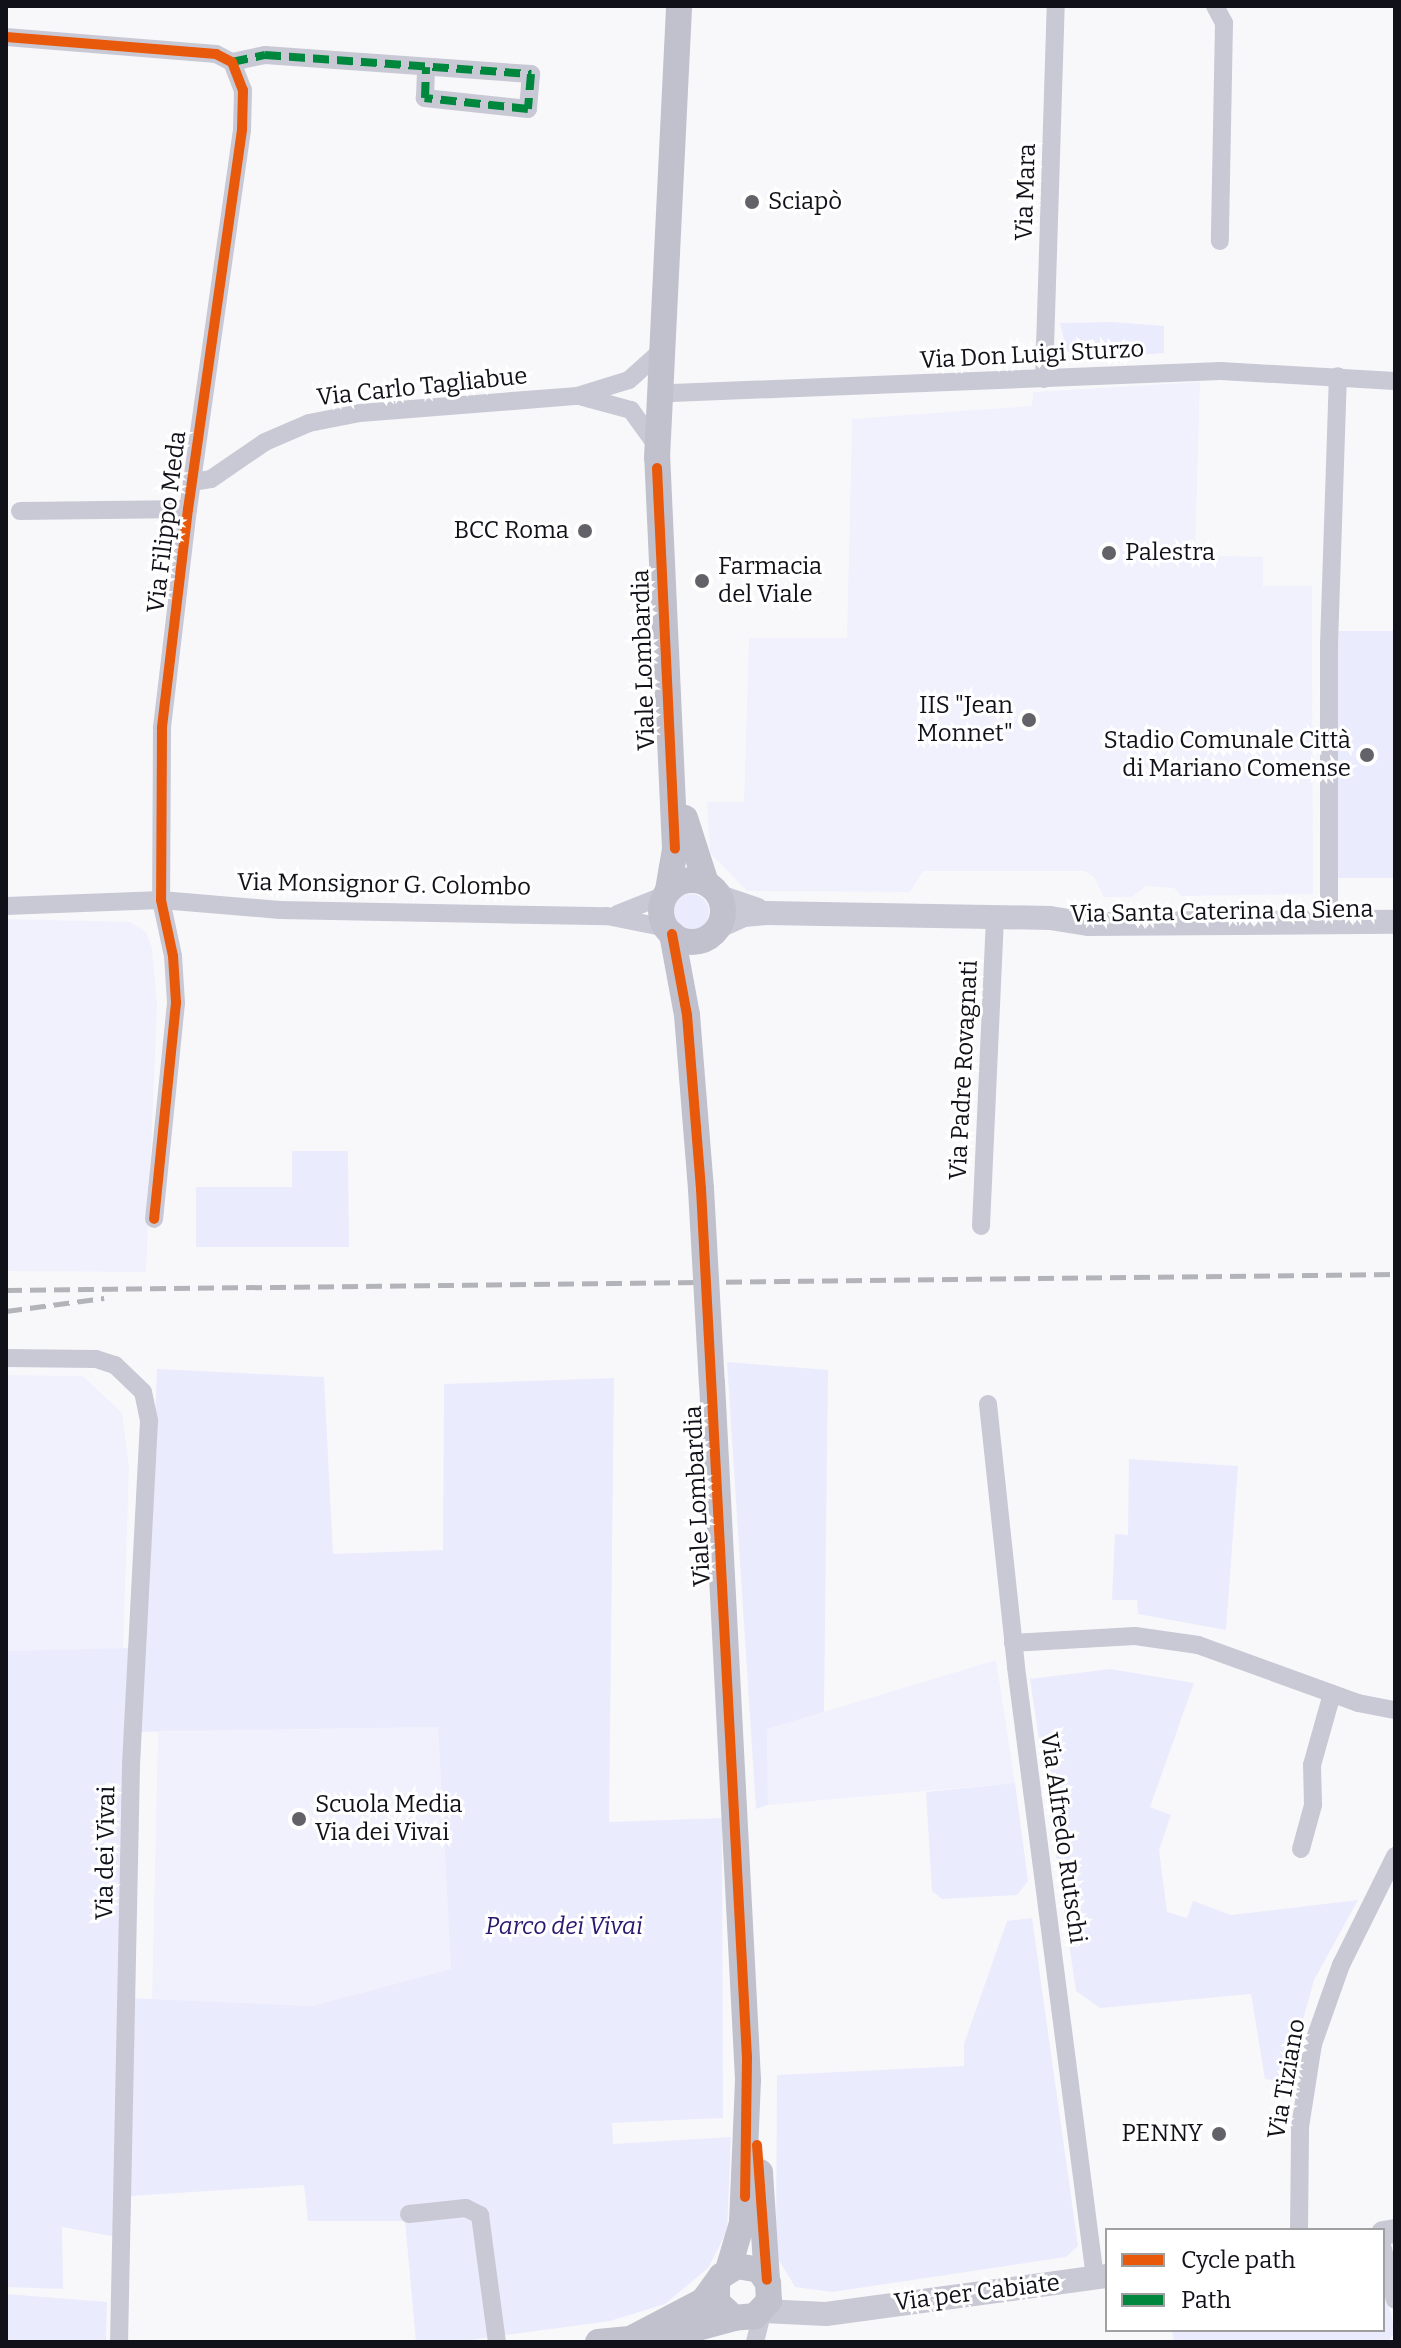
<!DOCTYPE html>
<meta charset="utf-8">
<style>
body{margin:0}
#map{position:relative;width:1401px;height:2348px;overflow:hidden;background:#f8f8fb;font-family:Bitter,serif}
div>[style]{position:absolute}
.built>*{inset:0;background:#f1f1fd}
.green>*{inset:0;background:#eaebfd;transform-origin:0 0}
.round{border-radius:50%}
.minor>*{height:18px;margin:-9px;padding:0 9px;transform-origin:9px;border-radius:9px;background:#c9c9d5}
.tertiary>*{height:24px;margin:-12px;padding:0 12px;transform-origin:12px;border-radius:12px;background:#c9c9d5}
.secondary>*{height:26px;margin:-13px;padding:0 13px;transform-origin:13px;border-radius:13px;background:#c1c1cd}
.secondary>.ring{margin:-13px;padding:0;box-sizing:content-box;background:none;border:26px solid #c1c1cd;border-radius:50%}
.rail>*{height:5px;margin-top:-2.5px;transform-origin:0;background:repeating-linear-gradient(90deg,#b3b3ba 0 16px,transparent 0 24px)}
.secondary-bridge>*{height:26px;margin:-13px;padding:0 13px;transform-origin:13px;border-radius:13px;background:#c1c1cd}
.quiet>*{height:8px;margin-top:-4px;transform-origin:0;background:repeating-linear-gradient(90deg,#00873e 0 16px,transparent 0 24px)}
.cycleway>*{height:10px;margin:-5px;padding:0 5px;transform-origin:5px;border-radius:5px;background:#e8590c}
.dots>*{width:22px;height:22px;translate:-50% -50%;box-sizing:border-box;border:4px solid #fff;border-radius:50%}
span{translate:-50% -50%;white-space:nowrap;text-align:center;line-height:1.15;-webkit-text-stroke:6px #fff;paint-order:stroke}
.street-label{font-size:24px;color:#111119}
.poi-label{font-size:24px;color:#111119}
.left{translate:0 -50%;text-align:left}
.right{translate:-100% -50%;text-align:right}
.park-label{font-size:24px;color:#2b176e;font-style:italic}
.frame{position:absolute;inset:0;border:8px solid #111119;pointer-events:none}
.legend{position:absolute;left:1105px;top:2228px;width:280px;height:104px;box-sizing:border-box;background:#fff;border:2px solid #a0a0a3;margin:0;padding:10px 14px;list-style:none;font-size:24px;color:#111119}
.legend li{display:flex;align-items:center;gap:16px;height:40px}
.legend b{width:40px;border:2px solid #a0a0a3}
</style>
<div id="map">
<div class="built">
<div style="clip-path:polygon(1200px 382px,1195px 555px,1263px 557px,1263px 586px,1312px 586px,1313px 894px,1181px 896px,1174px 888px,1146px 886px,1132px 897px,1104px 897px,1094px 877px,1084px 871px,923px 871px,910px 892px,747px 891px,710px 853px,707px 802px,744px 802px,749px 638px,847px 638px,852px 419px,1032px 406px,1033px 392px)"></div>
<div style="clip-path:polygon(6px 919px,130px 922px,146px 932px,152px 948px,157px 1005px,146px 1272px,6px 1271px)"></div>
<div style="clip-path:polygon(6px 1375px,83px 1376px,122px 1413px,129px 1468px,123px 1649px,6px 1651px)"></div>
<div style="clip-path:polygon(996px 1660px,1015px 1783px,768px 1805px,767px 1729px)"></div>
<div style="clip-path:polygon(438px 1727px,451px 1969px,312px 2006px,152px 1999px,158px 1732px)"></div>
</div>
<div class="green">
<div style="clip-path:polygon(1112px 322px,1164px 326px,1164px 353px,1069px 361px,1060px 323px)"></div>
<div style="left:1395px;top:631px;width:247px;height:57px;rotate:90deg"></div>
<div class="round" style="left:673px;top:894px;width:36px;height:36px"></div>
<div style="clip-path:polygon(292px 1151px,348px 1151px,349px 1247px,196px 1247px,196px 1187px,292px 1187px)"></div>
<div style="clip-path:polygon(727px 1362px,828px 1370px,824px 1712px,767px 1729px,768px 1805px,756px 1809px)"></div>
<div style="clip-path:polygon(evenodd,157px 1369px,324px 1377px,333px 1554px,443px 1550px,444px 1384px,614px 1378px,609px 1822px,722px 1818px,723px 2118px,612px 2123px,613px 2144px,731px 2137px,727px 2231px,708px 2268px,665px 2304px,610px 2321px,455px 2342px,416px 2342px,405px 2221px,308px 2221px,304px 2185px,130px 2196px,122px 2238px,62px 2227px,63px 2289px,6px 2287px,6px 1651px,136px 1648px,150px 1560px,157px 1369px,438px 1727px,451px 1969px,312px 2006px,128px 1998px,134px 1732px,438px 1727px)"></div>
<div style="clip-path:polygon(1129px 1459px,1238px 1466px,1226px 1630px,1138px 1614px,1137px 1600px,1112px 1600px,1115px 1534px,1128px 1535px)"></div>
<div style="clip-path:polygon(1110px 1669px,1194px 1683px,1150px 1807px,1171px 1815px,1159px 1850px,1167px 1912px,1187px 1918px,1193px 1901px,1231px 1915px,1358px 1900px,1314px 1980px,1286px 2082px,1265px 2079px,1251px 1994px,1100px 2008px,1076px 1991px,1030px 1679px)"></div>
<div style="clip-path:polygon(1015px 1783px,1028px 1881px,1017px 1895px,942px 1899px,932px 1891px,926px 1792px)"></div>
<div style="clip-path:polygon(1032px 1918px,1078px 2246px,1066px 2257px,832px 2292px,795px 2287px,776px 2255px,777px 2075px,964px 2066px,964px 2044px,1007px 1921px)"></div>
<div style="clip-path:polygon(1383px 2279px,1395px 2332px,1389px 2340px,1174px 2342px,1172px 2330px,1383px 2330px)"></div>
<div style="clip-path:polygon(6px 2294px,107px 2302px,106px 2342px,6px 2342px)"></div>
</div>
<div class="minor">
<div style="left:1215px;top:6px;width:19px;rotate:62deg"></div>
<div style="left:1224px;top:23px;width:218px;rotate:91.1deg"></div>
<div style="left:6px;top:37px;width:211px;rotate:4.6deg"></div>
<div style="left:216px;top:54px;width:18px;rotate:27deg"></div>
<div style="left:232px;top:62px;width:30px;rotate:69deg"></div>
<div style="left:243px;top:90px;width:40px;rotate:91.4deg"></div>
<div style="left:242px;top:130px;width:383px;rotate:98.1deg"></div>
<div style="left:188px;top:509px;width:221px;rotate:96.8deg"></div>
<div style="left:162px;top:728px;width:172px;rotate:90.3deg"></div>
<div style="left:161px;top:900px;width:57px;rotate:77.9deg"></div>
<div style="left:173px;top:956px;width:47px;rotate:86.3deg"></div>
<div style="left:176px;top:1003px;width:217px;rotate:95.8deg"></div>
<div style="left:232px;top:62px;width:34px;rotate:-12deg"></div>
<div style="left:265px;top:55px;width:267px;rotate:4.1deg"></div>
<div style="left:531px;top:74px;width:35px;rotate:95deg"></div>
<div style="left:528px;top:109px;width:104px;rotate:-173.9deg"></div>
<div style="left:425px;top:98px;width:31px;rotate:-88deg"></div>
<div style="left:1044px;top:379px;width:373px;rotate:-88.2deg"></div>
<div style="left:672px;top:393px;width:549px;rotate:-2.29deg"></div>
<div style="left:1221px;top:371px;width:174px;rotate:3.3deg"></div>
<div style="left:583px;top:397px;width:50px;rotate:15.2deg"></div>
<div style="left:631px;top:410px;width:44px;rotate:54.2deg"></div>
<div style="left:192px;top:482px;width:19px;rotate:-9deg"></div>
<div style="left:211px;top:479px;width:65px;rotate:-34.4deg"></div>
<div style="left:265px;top:442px;width:48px;rotate:-23.4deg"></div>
<div style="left:309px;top:423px;width:52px;rotate:-11.1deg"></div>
<div style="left:360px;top:413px;width:218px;rotate:-4.5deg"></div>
<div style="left:577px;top:396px;width:54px;rotate:-17.1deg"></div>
<div style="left:629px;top:380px;width:40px;rotate:-42deg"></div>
<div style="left:20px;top:511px;width:168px;rotate:-0.7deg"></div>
<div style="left:6px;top:906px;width:155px;rotate:-2.2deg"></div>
<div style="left:161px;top:900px;width:119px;rotate:4.8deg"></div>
<div style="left:280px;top:910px;width:327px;rotate:1.1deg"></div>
<div style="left:607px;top:916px;width:61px;rotate:11.3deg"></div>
<div style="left:1329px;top:909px;width:264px;rotate:-90deg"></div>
<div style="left:1329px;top:645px;width:269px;rotate:-88.1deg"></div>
<div style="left:617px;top:914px;width:52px;rotate:-21.6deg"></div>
<div style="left:981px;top:1226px;width:309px;rotate:-87.4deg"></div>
<div style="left:6px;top:1358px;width:90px;rotate:0.6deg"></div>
<div style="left:96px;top:1359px;width:20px;rotate:18deg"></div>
<div style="left:115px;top:1365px;width:39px;rotate:44deg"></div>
<div style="left:143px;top:1392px;width:30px;rotate:78deg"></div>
<div style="left:149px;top:1421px;width:345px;rotate:93deg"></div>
<div style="left:131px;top:1766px;width:576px;rotate:91.19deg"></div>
<div style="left:988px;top:1404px;width:264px;rotate:83.9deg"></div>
<div style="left:1016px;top:1667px;width:616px;rotate:82.63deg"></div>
<div style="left:1013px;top:1643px;width:122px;rotate:-3.3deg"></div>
<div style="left:1135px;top:1636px;width:64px;rotate:8.1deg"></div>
<div style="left:1198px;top:1645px;width:170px;rotate:19.9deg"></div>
<div style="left:1358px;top:1703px;width:38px;rotate:11deg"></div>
<div style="left:1301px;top:1849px;width:46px;rotate:-74.7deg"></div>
<div style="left:1313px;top:1805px;width:40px;rotate:-91.4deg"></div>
<div style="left:1312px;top:1765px;width:74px;rotate:-74.3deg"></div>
<div style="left:409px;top:2214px;width:57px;rotate:-6deg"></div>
<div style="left:466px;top:2208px;width:16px;rotate:27deg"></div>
<div style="left:480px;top:2215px;width:128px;rotate:82.4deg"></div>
<div style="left:1299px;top:2230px;width:103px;rotate:-89.4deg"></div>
<div style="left:1300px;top:2127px;width:84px;rotate:-81.1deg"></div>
<div style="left:1313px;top:2044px;width:84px;rotate:-70.5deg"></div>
<div style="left:1341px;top:1965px;width:122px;rotate:-63.6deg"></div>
<div style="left:1383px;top:2249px;width:52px;rotate:76.8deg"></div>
<div style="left:755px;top:2342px;width:32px;rotate:-76deg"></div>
</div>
<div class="tertiary">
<div style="left:720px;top:897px;width:39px;rotate:19deg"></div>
<div style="left:719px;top:926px;width:27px;rotate:-24deg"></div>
<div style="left:744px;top:915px;width:23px;rotate:-5deg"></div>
<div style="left:767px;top:913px;width:283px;rotate:1deg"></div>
<div style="left:1050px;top:918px;width:38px;rotate:9deg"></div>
<div style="left:1088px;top:924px;width:307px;rotate:-0.4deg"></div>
<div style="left:1383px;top:2233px;width:12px;rotate:-9deg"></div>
<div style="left:763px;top:2311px;width:63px;rotate:2.7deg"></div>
<div style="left:826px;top:2314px;width:284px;rotate:-7.7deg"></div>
</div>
<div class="secondary">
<div style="left:685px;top:818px;width:68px;rotate:72.1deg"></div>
<div class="ring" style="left:661px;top:880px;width:36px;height:36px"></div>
<div style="left:668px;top:890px;width:42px;rotate:-80.3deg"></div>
<div style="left:675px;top:849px;width:391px;rotate:-92.6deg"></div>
<div style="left:657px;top:458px;width:453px;rotate:-87.2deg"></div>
<div style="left:672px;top:934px;width:82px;rotate:79.5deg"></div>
<div style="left:687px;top:1015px;width:175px;rotate:85.4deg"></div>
<div style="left:712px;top:1383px;width:698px;rotate:87.04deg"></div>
<div style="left:748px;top:2080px;width:143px;rotate:92.4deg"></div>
<div style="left:742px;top:2223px;width:49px;rotate:106.6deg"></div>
<div style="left:760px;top:2172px;width:108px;rotate:86.3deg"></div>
<div style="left:634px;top:2337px;width:78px;rotate:-27.6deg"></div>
<div style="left:703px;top:2301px;width:31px;rotate:-54deg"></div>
<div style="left:721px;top:2276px;width:19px;rotate:-32deg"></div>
<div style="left:737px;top:2266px;width:22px;rotate:10deg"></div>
<div style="left:759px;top:2270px;width:16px;rotate:55deg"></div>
<div style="left:768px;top:2283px;width:18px;rotate:87deg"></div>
<div style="left:769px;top:2301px;width:21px;rotate:133deg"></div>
<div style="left:755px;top:2316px;width:21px;rotate:175deg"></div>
<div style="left:734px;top:2318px;width:23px;rotate:-137deg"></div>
<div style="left:717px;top:2302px;width:18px;rotate:-90deg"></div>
<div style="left:598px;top:2342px;width:74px;rotate:-5.4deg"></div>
<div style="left:672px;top:2335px;width:64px;rotate:-15.3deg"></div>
</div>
<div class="rail">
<div style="left:6px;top:1290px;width:1389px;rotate:-0.66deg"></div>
<div style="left:6px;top:1311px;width:99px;rotate:-7.6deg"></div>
</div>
<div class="secondary-bridge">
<div style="left:701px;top:1189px;width:194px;rotate:86.8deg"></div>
</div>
<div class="quiet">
<div style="left:232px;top:62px;width:34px;rotate:-12deg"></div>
<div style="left:265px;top:55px;width:267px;rotate:4.1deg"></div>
<div style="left:531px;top:74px;width:35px;rotate:95deg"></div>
<div style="left:528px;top:109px;width:104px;rotate:-173.9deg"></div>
<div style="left:425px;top:98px;width:31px;rotate:-88deg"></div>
</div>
<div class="cycleway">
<div style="left:6px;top:37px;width:211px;rotate:4.6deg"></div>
<div style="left:216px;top:54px;width:18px;rotate:27deg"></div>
<div style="left:232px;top:62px;width:30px;rotate:69deg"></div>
<div style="left:243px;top:90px;width:40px;rotate:91.4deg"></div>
<div style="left:242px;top:130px;width:383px;rotate:98.1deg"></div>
<div style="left:188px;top:509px;width:221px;rotate:96.8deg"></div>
<div style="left:162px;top:728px;width:172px;rotate:90.3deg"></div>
<div style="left:161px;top:900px;width:57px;rotate:77.9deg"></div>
<div style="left:173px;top:956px;width:47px;rotate:86.3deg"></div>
<div style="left:176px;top:1003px;width:217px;rotate:95.8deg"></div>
<div style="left:657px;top:468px;width:381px;rotate:87.3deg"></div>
<div style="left:672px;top:934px;width:82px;rotate:79.5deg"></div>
<div style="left:687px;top:1015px;width:175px;rotate:85.4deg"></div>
<div style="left:701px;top:1189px;width:869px;rotate:86.97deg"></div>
<div style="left:747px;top:2057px;width:140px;rotate:90.8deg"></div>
<div style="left:757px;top:2145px;width:135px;rotate:85.8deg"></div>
</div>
<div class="dots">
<div style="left:752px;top:202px;background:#626268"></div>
<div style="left:585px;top:531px;background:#626268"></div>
<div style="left:1109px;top:553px;background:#626268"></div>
<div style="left:702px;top:581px;background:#626268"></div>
<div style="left:1029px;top:720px;background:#626268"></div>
<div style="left:1367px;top:755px;background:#626268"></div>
<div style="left:299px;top:1819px;background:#626268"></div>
<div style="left:1219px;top:2134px;background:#626268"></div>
</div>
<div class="street-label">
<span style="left:1026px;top:192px;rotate:-88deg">Via Mara</span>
<span style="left:1032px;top:355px;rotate:-3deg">Via Don Luigi Sturzo</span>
<span style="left:422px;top:387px;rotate:-6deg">Via Carlo Tagliabue</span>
<span style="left:167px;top:522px;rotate:-83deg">Via Filippo Meda</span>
<span style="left:644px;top:660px;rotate:-92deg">Viale Lombardia</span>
<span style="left:384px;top:885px;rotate:1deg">Via Monsignor G. Colombo</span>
<span style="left:1222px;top:912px;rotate:-1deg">Via Santa Caterina da Siena</span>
<span style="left:964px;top:1070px;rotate:-87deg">Via Padre Rovagnati</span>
<span style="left:698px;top:1496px;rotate:-93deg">Viale Lombardia</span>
<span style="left:1063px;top:1838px;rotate:82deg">Via Alfredo Rutschi</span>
<span style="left:106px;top:1853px;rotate:-89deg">Via dei Vivai</span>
<span style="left:1287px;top:2079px;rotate:-80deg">Via Tiziano</span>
<span style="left:977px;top:2293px;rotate:-7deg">Via per Cabiate</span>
</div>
<div class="poi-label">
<span class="left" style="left:768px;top:202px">Sciapò</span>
<span class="right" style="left:569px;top:531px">BCC Roma</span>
<span class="left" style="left:1125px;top:553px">Palestra</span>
<span class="left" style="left:718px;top:581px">Farmacia<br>del Viale</span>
<span class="right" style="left:1013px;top:720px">IIS "Jean<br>Monnet"</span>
<span class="right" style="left:1351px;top:755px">Stadio Comunale Città<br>di Mariano Comense</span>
<span class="left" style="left:315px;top:1819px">Scuola Media<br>Via dei Vivai</span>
<span class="right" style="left:1203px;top:2134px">PENNY</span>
</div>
<div class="park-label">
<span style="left:564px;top:1927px">Parco dei Vivai</span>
</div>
<div class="frame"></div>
<ul class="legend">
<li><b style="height:10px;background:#e8590c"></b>Cycle path</li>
<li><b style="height:10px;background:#00873e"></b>Path</li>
</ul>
</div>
